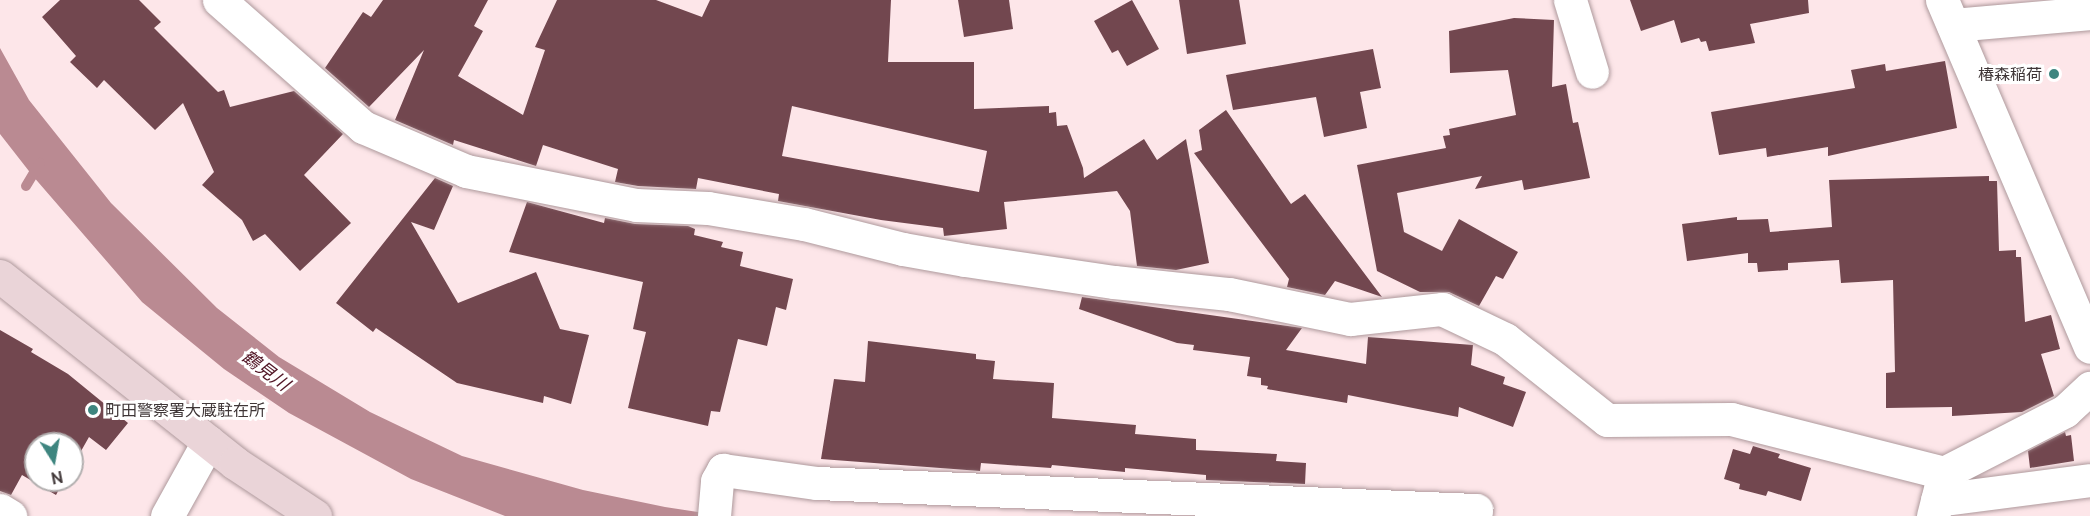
<!DOCTYPE html>
<meta charset="utf-8">
<style>
body{margin:0}
#map{position:relative;width:2090px;height:516px;overflow:hidden;background:#fde6e9;font-family:Ubuntu,"Noto Sans JP",sans-serif}
div>[style]{position:absolute}
.water>*{inset:0;background:#ba8a92}
.stream>*{height:10px;margin:-5px;padding:0 5px;transform-origin:5px;border-radius:5px;background:#ba8a92}
.building>*{inset:0;background:#72474f}
.roads{filter:drop-shadow(0 0 2px #ae999c) drop-shadow(0 0 2px #ae999c)}
.street>*{height:33px;margin:-16.5px;padding:0 16.5px;transform-origin:16.5px;border-radius:16.5px;background:#fff}
.secondary>*{height:33px;margin:-16.5px;padding:0 16.5px;transform-origin:16.5px;border-radius:16.5px;background:#ead4d8}
.dots>*{width:16px;height:16px;translate:-50% -50%;box-sizing:border-box;border:3px solid #fff;border-radius:50%}
span{translate:-50% -50%;white-space:nowrap;text-align:center;line-height:1.15;-webkit-text-stroke:6px #fff;paint-order:stroke}
.poi-label{font-size:16px;color:#3f3637}
.right{translate:-100% -50%;text-align:right}
.left{translate:0 -50%;text-align:left}
.water-label{font-size:18px;color:#511525;font-style:italic}
.north{position:absolute;left:24px;top:432px;width:60px;height:60px;box-sizing:border-box;background:#fff;border:2px solid #b2afaf;border-radius:50%;rotate:169deg;font-size:16px;font-weight:700;line-height:24px;text-align:center;color:#3f3637}
.north::after{content:'';display:block;margin:auto;width:21px;height:27px;background:#3e857f;clip-path:polygon(50% 0,100% 100%,50% 72%,0 100%)}
</style>
<div id="map">
<div class="water">
<div style="clip-path:polygon(0 48px,29px 100px,111px 203px,217px 308px,279px 357px,370px 412px,462px 456px,583px 490px,665px 507px,724px 516px,505px 516px,411px 479px,289px 413px,224px 369px,142px 302px,32px 175px,0 134px)"></div>
</div>
<div class="stream">
<div style="left:26px;top:186px;width:27px;rotate:-59deg"></div>
</div>
<div class="building">
<div style="clip-path:polygon(60px 0,139px 0,161px 22px,154px 28px,218px 92px,224px 90px,230px 107px,294px 91px,343px 134px,304px 175px,351px 223px,300px 271px,265px 234px,253px 241px,242px 220px,202px 185px,214px 172px,183px 103px,155px 130px,104px 80px,97px 88px,70px 62px,76px 56px,42px 17px)"></div>
<div style="clip-path:polygon(evenodd,383px 0,488px 0,474px 26px,483px 31px,458px 76px,523px 115px,545px 50px,535px 47px,557px 0,656px 0,702px 17px,710px 0,891px 0,888px 62px,974px 62px,974px 109px,1049px 106px,1049px 113px,1056px 112px,1057px 126px,1067px 125px,1083px 168px,1084px 178px,1144px 139px,1157px 160px,1186px 139px,1209px 263px,1176px 270px,1137px 266px,1130px 211px,1117px 191px,1004px 202px,1007px 229px,944px 236px,943px 228px,881px 220px,778px 201px,779px 194px,698px 178px,696px 189px,638px 186px,615px 182px,618px 169px,543px 145px,536px 166px,454px 140px,453px 145px,395px 120px,424px 50px,369px 107px,325px 68px,363px 12px,371px 17px,383px 0,792px 106px,987px 151px,979px 192px,782px 156px,792px 106px)"></div>
<div style="clip-path:polygon(958px 0,1009px 0,1013px 29px,964px 37px)"></div>
<div style="clip-path:polygon(1132px 0,1159px 49px,1127px 66px,1118px 50px,1112px 53px,1094px 21px)"></div>
<div style="clip-path:polygon(1179px 0,1239px 0,1246px 44px,1187px 54px)"></div>
<div style="clip-path:polygon(1630px 0,1808px 0,1809px 13px,1750px 24px,1755px 43px,1709px 51px,1706px 41px,1701px 42px,1699px 38px,1681px 43px,1674px 20px,1641px 31px)"></div>
<div style="clip-path:polygon(1514px 18px,1554px 20px,1552px 87px,1566px 84px,1573px 123px,1578px 122px,1590px 178px,1524px 190px,1522px 180px,1475px 189px,1482px 176px,1397px 193px,1404px 232px,1442px 251px,1459px 219px,1518px 252px,1503px 279px,1496px 276px,1479px 306px,1449px 292px,1420px 292px,1377px 271px,1357px 165px,1446px 148px,1443px 136px,1450px 135px,1449px 129px,1516px 115px,1508px 70px,1450px 73px,1449px 31px)"></div>
<div style="clip-path:polygon(1373px 49px,1381px 88px,1360px 92px,1367px 128px,1324px 137px,1316px 97px,1233px 110px,1226px 75px)"></div>
<div style="clip-path:polygon(1945px 61px,1957px 128px,1828px 156px,1828px 147px,1767px 157px,1766px 148px,1719px 155px,1711px 112px,1855px 88px,1851px 70px,1885px 64px,1886px 71px)"></div>
<div style="clip-path:polygon(1226px 110px,1291px 204px,1305px 194px,1382px 297px,1335px 281px,1325px 295px,1287px 287px,1289px 279px,1194px 153px,1202px 150px,1199px 130px)"></div>
<div style="clip-path:polygon(1989px 176px,1989px 181px,1997px 181px,1999px 251px,2016px 250px,2016px 257px,2021px 257px,2025px 322px,2051px 315px,2060px 349px,2041px 354px,2054px 396px,2022px 412px,1952px 416px,1952px 407px,1886px 408px,1886px 373px,1895px 372px,1893px 280px,1841px 283px,1839px 260px,1788px 263px,1788px 270px,1758px 272px,1757px 263px,1748px 263px,1748px 253px,1687px 261px,1682px 224px,1737px 217px,1737px 220px,1768px 219px,1770px 232px,1832px 227px,1829px 180px)"></div>
<div style="clip-path:polygon(435px 178px,453px 186px,434px 230px,411px 222px,458px 303px,536px 272px,560px 329px,589px 335px,571px 404px,544px 396px,543px 403px,457px 383px,376px 328px,373px 332px,336px 303px)"></div>
<div style="clip-path:polygon(527px 202px,604px 223px,605px 218px,635px 224px,688px 226px,695px 229px,694px 235px,723px 242px,721px 247px,743px 252px,740px 266px,793px 279px,786px 310px,776px 307px,767px 346px,738px 339px,720px 412px,711px 411px,708px 426px,628px 408px,646px 332px,633px 329px,643px 282px,509px 252px)"></div>
<div style="clip-path:polygon(1082px 297px,1302px 328px,1286px 350px,1366px 364px,1368px 337px,1473px 345px,1471px 365px,1505px 377px,1503px 384px,1526px 392px,1513px 427px,1459px 407px,1458px 417px,1348px 395px,1347px 403px,1267px 389px,1268px 386px,1261px 385px,1261px 378px,1247px 376px,1250px 357px,1193px 350px,1194px 345px,1177px 343px,1079px 309px)"></div>
<div style="clip-path:polygon(0 330px,33px 349px,31px 352px,68px 374px,128px 423px,106px 450px,89px 437px,72px 467px,72px 444px,36px 444px,36px 480px,64px 480px,56px 495px,22px 475px,11px 495px,0 491px)"></div>
<div style="clip-path:polygon(868px 341px,976px 354px,976px 359px,995px 361px,993px 379px,1054px 383px,1052px 418px,1136px 425px,1135px 434px,1196px 439px,1196px 450px,1277px 454px,1276px 461px,1306px 463px,1305px 484px,1206px 480px,1206px 475px,1125px 468px,1125px 472px,1052px 465px,1051px 468px,981px 463px,980px 471px,821px 459px,834px 379px,865px 382px)"></div>
<div style="clip-path:polygon(2065px 432px,2066px 436px,2071px 435px,2074px 461px,2030px 468px,2028px 451px)"></div>
<div style="clip-path:polygon(1753px 446px,1780px 454px,1778px 458px,1811px 468px,1801px 501px,1768px 491px,1766px 496px,1739px 489px,1740px 484px,1724px 479px,1733px 449px,1750px 454px)"></div>
</div>
<div class="roads">
<div class="street">
<div style="left:219px;top:0;width:192px;rotate:41.4deg"></div>
<div style="left:363px;top:127px;width:112px;rotate:23.1deg"></div>
<div style="left:466px;top:171px;width:173px;rotate:11.3deg"></div>
<div style="left:636px;top:205px;width:72px;rotate:2.4deg"></div>
<div style="left:708px;top:208px;width:97px;rotate:9.5deg"></div>
<div style="left:804px;top:224px;width:102px;rotate:14.2deg"></div>
<div style="left:903px;top:249px;width:63px;rotate:10.1deg"></div>
<div style="left:965px;top:260px;width:151px;rotate:8.4deg"></div>
<div style="left:1114px;top:282px;width:116px;rotate:6deg"></div>
<div style="left:1229px;top:294px;width:124px;rotate:11.7deg"></div>
<div style="left:1350px;top:319px;width:93px;rotate:-6.2deg"></div>
<div style="left:1442px;top:309px;width:70px;rotate:25.5deg"></div>
<div style="left:1505px;top:339px;width:130px;rotate:38.5deg"></div>
<div style="left:1607px;top:420px;width:124px;rotate:-0.5deg"></div>
<div style="left:1731px;top:419px;width:220px;rotate:14.2deg"></div>
<div style="left:1570px;top:0;width:75px;rotate:73deg"></div>
<div style="left:1942px;top:0;width:377px;rotate:66.9deg"></div>
<div style="left:1953px;top:25px;width:138px;rotate:-5deg"></div>
<div style="left:1937px;top:500px;width:154px;rotate:-7.4deg"></div>
<div style="left:0;top:510px;width:12px;rotate:31deg"></div>
<div style="left:167px;top:516px;width:85px;rotate:-61deg"></div>
<div style="left:714px;top:516px;width:35px;rotate:-85deg"></div>
<div style="left:717px;top:481px;width:13px;rotate:-61deg"></div>
<div style="left:723px;top:470px;width:95px;rotate:7.9deg"></div>
<div style="left:817px;top:483px;width:660px;rotate:2.35deg"></div>
<div style="left:1933px;top:516px;width:44px;rotate:-75.7deg"></div>
<div style="left:1944px;top:473px;width:136px;rotate:-27.1deg"></div>
<div style="left:2065px;top:411px;width:34px;rotate:-43deg"></div>
</div>
<div class="secondary">
<div style="left:0;top:276px;width:300px;rotate:38.5deg"></div>
<div style="left:235px;top:463px;width:96px;rotate:33.5deg"></div>
</div>
</div>
<div class="dots">
<div style="left:2054px;top:74px;background:#3e857f"></div>
<div style="left:93px;top:410px;background:#3e857f"></div>
</div>
<div class="poi-label">
<span class="right" style="left:2042px;top:74px">椿森稲荷</span>
<span class="left" style="left:105px;top:410px">町田警察署大蔵駐在所</span>
</div>
<div class="water-label">
<span style="left:266px;top:370px;rotate:37deg">鶴見川</span>
</div>
<div class="north">N</div>
</div>
